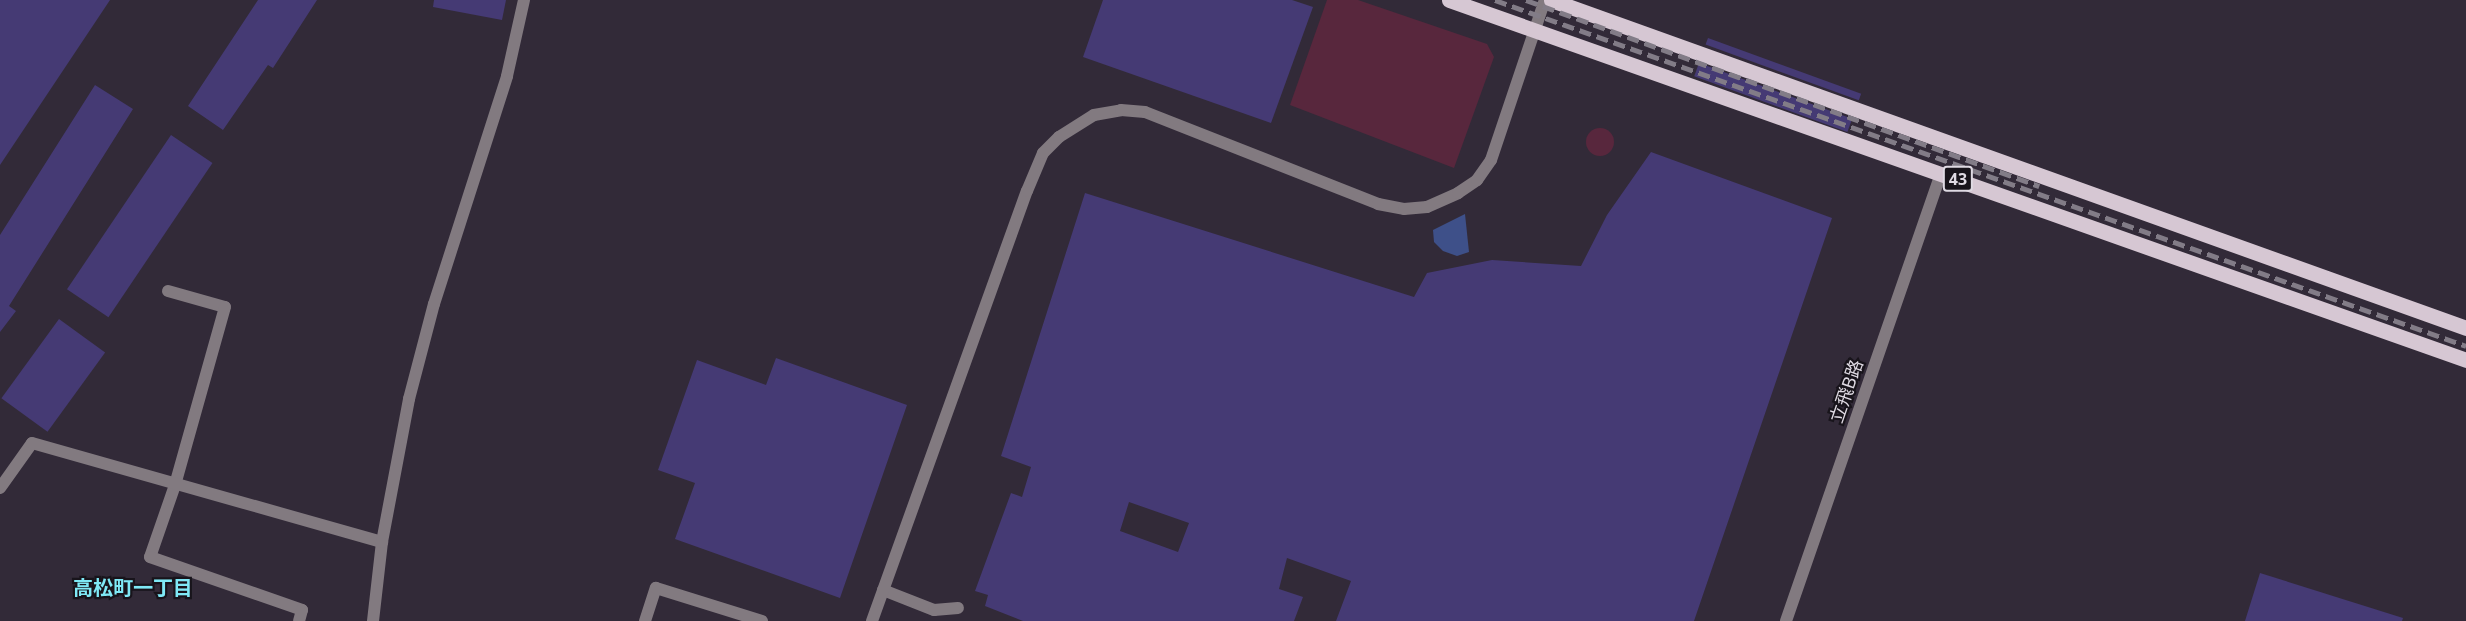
<!DOCTYPE html>
<meta charset="utf-8">
<style>
body{margin:0}
#map{position:relative;width:2466px;height:621px;overflow:hidden;background:#322a38;font-family:"Noto Sans","Noto Sans JP",sans-serif}
div>[style]{position:absolute}
.green>*{inset:0;background:#58273d}
.round{border-radius:50%}
.water>*{inset:0;background:#3e5089}
.building>*{inset:0;background:#453a74;transform-origin:0 0}
.minor>*{height:12px;margin:-6px;padding:0 6px;transform-origin:6px;border-radius:6px;background:#827a80}
.tertiary>*{height:12px;margin:-6px;padding:0 6px;transform-origin:6px;border-radius:6px;background:#827a80}
.primary>*{height:15px;margin:-7.5px;padding:0 7.5px;transform-origin:7.5px;border-radius:7.5px;background:#d6c7d3}
.rail>*{height:4.5px;margin-top:-2.25px;transform-origin:0;background:repeating-linear-gradient(90deg,#827c87 0 12px,transparent 0 18px)}
span{translate:-50% -50%;white-space:nowrap;text-align:center;line-height:1.15;-webkit-text-stroke:4.5px #18141b;paint-order:stroke}
.shield-label span{padding:2px 4px;background:#18141b;border:2px solid;border-radius:4px;-webkit-text-stroke-width:0}
.shield-label{font-size:16px;color:#dfdae3;font-weight:700}
.street-label{font-size:18px;color:#dfdae3}
.neighbourhood-label{font-size:20px;color:#7fe9f6;font-weight:700}
</style>
<div id="map">
<div class="green">
<div style="clip-path:polygon(1327px 0,1358px 0,1487px 44px,1494px 57px,1454px 168px,1290px 105px)"></div>
<div class="round" style="left:1586px;top:128px;width:28px;height:28px"></div>
</div>
<div class="water">
<div style="clip-path:polygon(1465px 214px,1469px 252px,1457px 256px,1443px 251px,1434px 242px,1433px 230px)"></div>
</div>
<div class="building">
<div style="clip-path:polygon(0 0,110px 0,0 165px)"></div>
<div style="clip-path:polygon(258px 0,317px 0,273px 68px,268px 65px,223px 130px,188px 106px)"></div>
<div style="clip-path:polygon(434px 0,506px 0,502px 20px,433px 7px)"></div>
<div style="clip-path:polygon(1103px 0,1292px 0,1313px 7px,1271px 123px,1083px 57px)"></div>
<div style="left:1708px;top:38px;width:163px;height:7px;rotate:20deg"></div>
<div style="left:1699px;top:63px;width:163px;height:14px;rotate:20deg"></div>
<div style="clip-path:polygon(95px 85px,133px 109px,9px 306px,16px 311px,0 332px,0 235px)"></div>
<div style="left:171px;top:135px;width:50px;height:186px;rotate:34deg"></div>
<div style="clip-path:polygon(evenodd,1651px 152px,1832px 218px,1694px 621px,1336px 621px,1351px 581px,1287px 558px,1279px 589px,1303px 597px,1294px 621px,1023px 621px,985px 606px,988px 595px,975px 591px,1011px 493px,1022px 497px,1031px 467px,1001px 456px,1085px 193px,1414px 297px,1427px 273px,1492px 260px,1581px 266px,1607px 215px,1651px 152px,1129px 502px,1189px 523px,1178px 552px,1120px 531px,1129px 502px)"></div>
<div style="left:59px;top:319px;width:57px;height:98px;rotate:36deg"></div>
<div style="clip-path:polygon(776px 358px,907px 405px,840px 598px,675px 539px,695px 483px,658px 470px,697px 360px,766px 385px)"></div>
<div style="clip-path:polygon(2260px 573px,2403px 618px,2402px 621px,2245px 621px)"></div>
</div>
<div class="minor">
<div style="left:168px;top:291px;width:59px;rotate:15.7deg"></div>
<div style="left:225px;top:307px;width:185px;rotate:105.7deg"></div>
<div style="left:175px;top:485px;width:76px;rotate:109.1deg"></div>
<div style="left:150px;top:557px;width:161px;rotate:19.2deg"></div>
<div style="left:302px;top:610px;width:11px;rotate:105deg"></div>
<div style="left:0;top:488px;width:55px;rotate:-54.6deg"></div>
<div style="left:32px;top:443px;width:364px;rotate:15.8deg"></div>
<div style="left:373px;top:621px;width:80px;rotate:-83.5deg"></div>
<div style="left:382px;top:542px;width:146px;rotate:-79.3deg"></div>
<div style="left:409px;top:399px;width:98px;rotate:-75.3deg"></div>
<div style="left:434px;top:304px;width:239px;rotate:-72.2deg"></div>
<div style="left:507px;top:76px;width:78px;rotate:-77.4deg"></div>
</div>
<div class="tertiary">
<div style="left:883px;top:590px;width:55px;rotate:21.4deg"></div>
<div style="left:934px;top:610px;width:24px;rotate:-5deg"></div>
<div style="left:645px;top:621px;width:35px;rotate:-72deg"></div>
<div style="left:656px;top:588px;width:111px;rotate:17.3deg"></div>
<div style="left:872px;top:621px;width:457px;rotate:-70.2deg"></div>
<div style="left:1027px;top:191px;width:41px;rotate:-67.2deg"></div>
<div style="left:1043px;top:153px;width:23px;rotate:-45deg"></div>
<div style="left:1059px;top:137px;width:41px;rotate:-32.2deg"></div>
<div style="left:1094px;top:115px;width:27px;rotate:-10deg"></div>
<div style="left:1121px;top:110px;width:24px;rotate:5deg"></div>
<div style="left:1145px;top:112px;width:251px;rotate:21.5deg"></div>
<div style="left:1378px;top:204px;width:26px;rotate:11deg"></div>
<div style="left:1404px;top:209px;width:23px;rotate:-5deg"></div>
<div style="left:1427px;top:207px;width:34px;rotate:-24deg"></div>
<div style="left:1458px;top:193px;width:23px;rotate:-34deg"></div>
<div style="left:1477px;top:180px;width:24px;rotate:-55deg"></div>
<div style="left:1491px;top:160px;width:169px;rotate:-71.4deg"></div>
<div style="left:1786px;top:621px;width:474px;rotate:-70.9deg"></div>
</div>
<div class="primary">
<div style="left:1449px;top:0;width:1079px;rotate:19.49deg"></div>
<div style="left:1551px;top:0;width:972px;rotate:19.72deg"></div>
</div>
<div class="rail">
<div style="left:1495px;top:0;width:1031px;rotate:19.61deg"></div>
<div style="left:1526px;top:0;width:546px;rotate:19.93deg"></div>
</div>
<div class="shield-label">
<span style="left:1958px;top:179px">43</span>
</div>
<div class="street-label">
<span style="left:1846px;top:391px;rotate:-71deg">立飛B路</span>
</div>
<div class="neighbourhood-label">
<span style="left:133px;top:587px">高松町一丁目</span>
</div>
</div>
